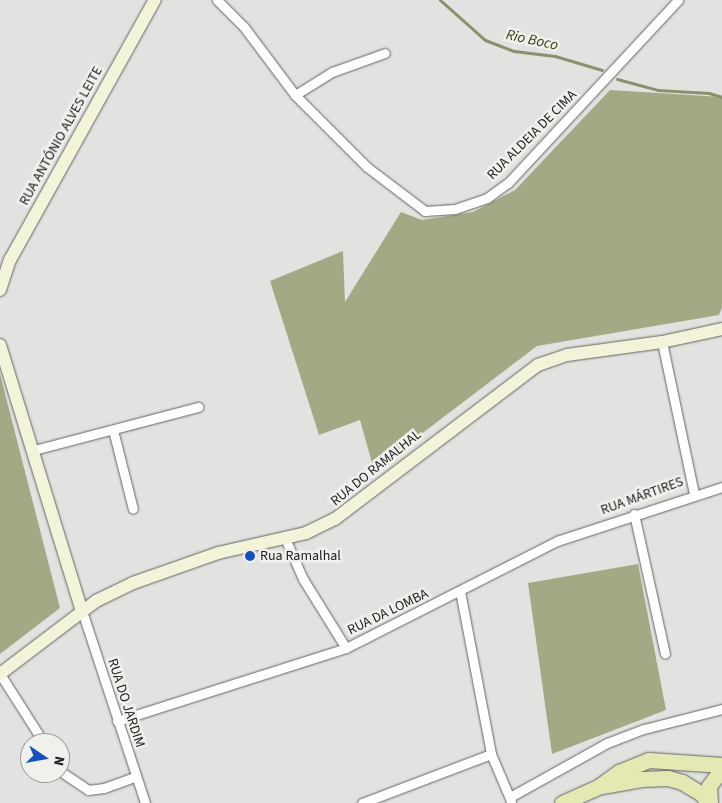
<!DOCTYPE html>
<meta charset="utf-8">
<style>
body{margin:0}
#map{position:relative;width:722px;height:803px;overflow:hidden;background:#e2e3e0;font-family:"Source Sans 3",sans-serif}
div>[style]{position:absolute}
.forest>*{inset:0;background:#a5a884}
.stream>*{height:3px;margin:-1.5px;padding:0 1.5px;transform-origin:1.5px;border-radius:1.5px;background:#8d906d}
.roads{filter:drop-shadow(0 0 1px #636361) drop-shadow(0 0 1px #636361)}
.street>*{height:9px;margin:-4.5px;padding:0 4.5px;transform-origin:4.5px;border-radius:4.5px;background:#fff}
.secondary>*{height:12px;margin:-6px;padding:0 6px;transform-origin:6px;border-radius:6px;background:#f2f3d8}
.primary>*{height:15px;margin:-7.5px;padding:0 7.5px;transform-origin:7.5px;border-radius:7.5px;background:#e4e8b2}
.dots>*{width:14px;height:14px;translate:-50% -50%;box-sizing:border-box;border:2px solid #f0f0ed;border-radius:50%}
span{translate:-50% -50%;white-space:nowrap;text-align:center;line-height:1.15;-webkit-text-stroke:5px #f0f0ed;paint-order:stroke}
.street-label{font-size:14px;color:#222221}
.poi-label{font-size:14px;color:#222221}
.left{translate:0 -50%;text-align:left}
.water-label{font-size:15px;color:#393b0e;font-style:italic}
.north{position:absolute;left:20px;top:733px;width:50px;height:50px;box-sizing:border-box;background:#f0f0ed;border:1px solid #9e9e9b;border-radius:50%;rotate:102deg;font-size:14px;font-weight:700;line-height:20px;text-align:center;color:#222221}
.north::after{content:'';display:block;margin:auto;width:18px;height:22px;background:#1650bc;clip-path:polygon(50% 0,100% 100%,50% 72%,0 100%)}
</style>
<div id="map">
<div class="forest">
<div style="clip-path:polygon(610px 90px,722px 97px,722px 307px,719px 315px,537px 346px,374px 470px,360px 420px,319px 435px,270px 281px,343px 251px,345px 302px,401px 212px,422px 220px,473px 212px,515px 190px)"></div>
<div style="clip-path:polygon(0 374px,60px 608px,0 654px)"></div>
<div style="clip-path:polygon(638px 564px,666px 710px,552px 754px,528px 583px)"></div>
</div>
<div class="stream">
<div style="left:440px;top:0;width:60px;rotate:41.6deg"></div>
<div style="left:485px;top:40px;width:31px;rotate:21deg"></div>
<div style="left:514px;top:51px;width:41px;rotate:7deg"></div>
<div style="left:555px;top:56px;width:49px;rotate:16.6deg"></div>
<div style="left:617px;top:79px;width:42px;rotate:15deg"></div>
<div style="left:658px;top:90px;width:51px;rotate:3.4deg"></div>
<div style="left:709px;top:93px;width:14px;rotate:17deg"></div>
</div>
<div class="roads">
<div class="street">
<div style="left:217px;top:0;width:38px;rotate:45deg"></div>
<div style="left:244px;top:27px;width:85px;rotate:53.1deg"></div>
<div style="left:295px;top:95px;width:102px;rotate:45deg"></div>
<div style="left:367px;top:167px;width:73px;rotate:37.2deg"></div>
<div style="left:425px;top:211px;width:30px;rotate:-4deg"></div>
<div style="left:455px;top:209px;width:34px;rotate:-19deg"></div>
<div style="left:487px;top:198px;width:26px;rotate:-36deg"></div>
<div style="left:508px;top:183px;width:250px;rotate:-47.1deg"></div>
<div style="left:295px;top:95px;width:44px;rotate:-31.9deg"></div>
<div style="left:332px;top:72px;width:56px;rotate:-19.7deg"></div>
<div style="left:662px;top:342px;width:155px;rotate:78.1deg"></div>
<div style="left:113px;top:430px;width:81px;rotate:75.8deg"></div>
<div style="left:34px;top:450px;width:170px;rotate:-14.7deg"></div>
<div style="left:634px;top:514px;width:143px;rotate:77.5deg"></div>
<div style="left:285px;top:538px;width:45px;rotate:66.3deg"></div>
<div style="left:303px;top:579px;width:81px;rotate:58.1deg"></div>
<div style="left:460px;top:591px;width:166px;rotate:79.2deg"></div>
<div style="left:491px;top:754px;width:51px;rotate:66.9deg"></div>
<div style="left:82px;top:611px;width:202px;rotate:71.8deg"></div>
<div style="left:0;top:674px;width:82px;rotate:57.5deg"></div>
<div style="left:117px;top:721px;width:240px;rotate:-17.7deg"></div>
<div style="left:346px;top:648px;width:237px;rotate:-26.9deg"></div>
<div style="left:557px;top:541px;width:174px;rotate:-18.1deg"></div>
<div style="left:60px;top:771px;width:34px;rotate:34deg"></div>
<div style="left:88px;top:790px;width:16px;rotate:-7deg"></div>
<div style="left:104px;top:788px;width:33px;rotate:-20deg"></div>
<div style="left:510px;top:797px;width:111px;rotate:-29.1deg"></div>
<div style="left:607px;top:743px;width:40px;rotate:-21deg"></div>
<div style="left:644px;top:729px;width:81px;rotate:-14.4deg"></div>
<div style="left:362px;top:803px;width:138px;rotate:-20.8deg"></div>
</div>
<div class="secondary">
<div style="left:0;top:290px;width:32px;rotate:-72deg"></div>
<div style="left:10px;top:260px;width:298px;rotate:-60.9deg"></div>
<div style="left:0;top:345px;width:278px;rotate:72.9deg"></div>
<div style="left:0;top:674px;width:121px;rotate:-37.2deg"></div>
<div style="left:96px;top:601px;width:41px;rotate:-25.9deg"></div>
<div style="left:133px;top:583px;width:90px;rotate:-19.4deg"></div>
<div style="left:218px;top:553px;width:90px;rotate:-12.8deg"></div>
<div style="left:306px;top:533px;width:32px;rotate:-26deg"></div>
<div style="left:335px;top:519px;width:255px;rotate:-37.2deg"></div>
<div style="left:538px;top:365px;width:31px;rotate:-19deg"></div>
<div style="left:567px;top:355px;width:96px;rotate:-7.8deg"></div>
<div style="left:662px;top:342px;width:61px;rotate:-12.2deg"></div>
</div>
<div class="primary">
<div style="left:602px;top:786px;width:40px;rotate:-10deg"></div>
<div style="left:641px;top:779px;width:27px;rotate:-2deg"></div>
<div style="left:668px;top:778px;width:15px;rotate:16deg"></div>
<div style="left:682px;top:782px;width:23px;rotate:31deg"></div>
<div style="left:702px;top:794px;width:11px;rotate:56deg"></div>
<div style="left:562px;top:803px;width:39px;rotate:-24deg"></div>
<div style="left:598px;top:787px;width:26px;rotate:-36deg"></div>
<div style="left:619px;top:772px;width:32px;rotate:-22deg"></div>
<div style="left:649px;top:760px;width:73px;rotate:3.9deg"></div>
<div style="left:710px;top:803px;width:17px;rotate:-93deg"></div>
<div style="left:709px;top:786px;width:21px;rotate:-53deg"></div>
</div>
</div>
<div class="dots">
<div style="left:250px;top:556px;background:#1650bc"></div>
</div>
<div class="street-label">
<span style="left:532px;top:135px;rotate:-45deg">RUA ALDEIA DE CIMA</span>
<span style="left:61px;top:136px;rotate:-61deg">RUA ANTÓNIO ALVES LEITE</span>
<span style="left:376px;top:468px;rotate:-39deg">RUA DO RAMALHAL</span>
<span style="left:642px;top:496px;rotate:-20deg">RUA MÁRTIRES</span>
<span style="left:388px;top:612px;rotate:-26deg">RUA DA LOMBA</span>
<span style="left:126px;top:703px;rotate:72deg">RUA DO JARDIM</span>
</div>
<div class="poi-label">
<span class="left" style="left:260px;top:556px">Rua Ramalhal</span>
</div>
<div class="water-label">
<span style="left:532px;top:40px;rotate:12deg">Rio Boco</span>
</div>
<div class="north">N</div>
</div>
